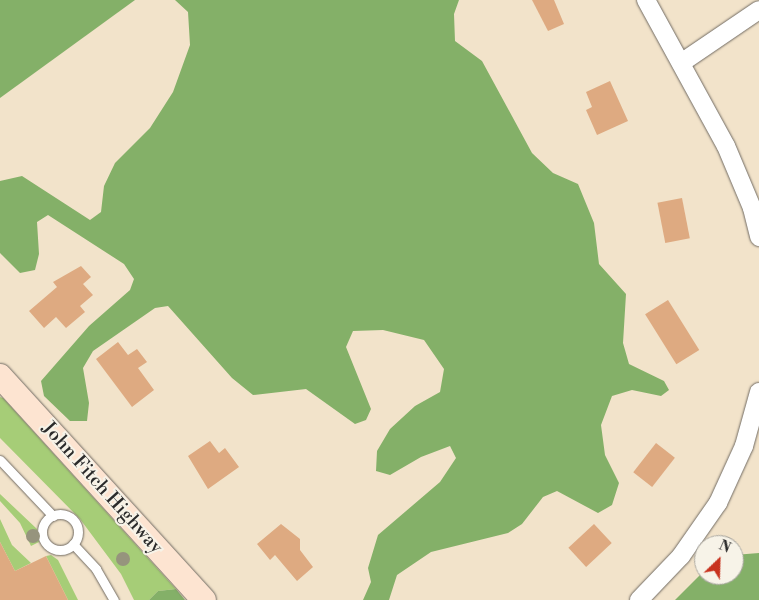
<!DOCTYPE html>
<style>
body{margin:0}
#map{position:relative;width:759px;height:600px;overflow:hidden;background:#f2e3ca;font-family:"Libre Bodoni",serif}
div>[style]{position:absolute}
.green>*{inset:0;background:#a6cd77}
.forest>*{inset:0;background:#84b068}
.building>*{inset:0;background:#deaa81;transform-origin:0 0}
.roads{filter:drop-shadow(0 0 1px #716b63) drop-shadow(0 0 1px #716b63)}
.service>*{height:9px;margin:-4.5px;padding:0 4.5px;transform-origin:4.5px;border-radius:4.5px;background:#fff}
.service>.ring{margin:-4.5px;padding:0;box-sizing:content-box;background:none;border:9px solid #fff;border-radius:50%}
.minor>*{height:18px;margin:-9px;padding:0 9px;transform-origin:9px;border-radius:9px;background:#fff}
.secondary>*{height:24px;margin:-12px;padding:0 12px;transform-origin:12px;border-radius:12px;background:#fde4d1}
.trees>*{width:14px;height:14px;margin:-7px;border-radius:50%;background:#96947d}
span{translate:-50% -50%;white-space:nowrap;text-align:center;line-height:1.15;-webkit-text-stroke:4px #f7f3e8;paint-order:stroke}
.street-label{font-size:19px;color:#2b2b2b}
.north{position:absolute;left:694px;top:535px;width:50px;height:50px;box-sizing:border-box;background:#f7f3e8;border:1px solid #a5a39c;border-radius:50%;rotate:24deg;font-size:14px;font-weight:700;line-height:20px;text-align:center;color:#2b2b2b}
.north::after{content:'';display:block;margin:auto;width:18px;height:22px;background:#c8321e;clip-path:polygon(50% 0,100% 100%,50% 72%,0 100%)}
</style>
<div id="map">
<div class="green">
<div style="clip-path:polygon(0 397px,3px 398px,176px 589px,158px 591px,149px 600px,134px 600px,121px 574px,80px 519px,0 438px)"></div>
<div style="clip-path:polygon(0 494px,37px 529px,39px 542px,31px 546px,20px 523px,0 501px)"></div>
<div style="clip-path:polygon(0 519px,12px 545px,31px 563px,15px 571px,0 542px)"></div>
<div style="clip-path:polygon(51px 555px,58px 560px,78px 600px,68px 600px,46px 556px)"></div>
</div>
<div class="forest">
<div style="clip-path:polygon(0 0,135px 0,0 98px)"></div>
<div style="clip-path:polygon(175px 0,459px 0,454px 14px,455px 41px,482px 61px,532px 153px,553px 173px,578px 184px,594px 223px,599px 264px,626px 294px,623px 343px,629px 364px,664px 381px,669px 390px,661px 396px,632px 390px,612px 396px,601px 425px,605px 455px,619px 483px,612px 505px,598px 513px,557px 491px,543px 497px,522px 524px,508px 533px,431px 552px,397px 575px,389px 600px,363px 600px,371px 582px,368px 568px,378px 535px,440px 482px,456px 458px,450px 446px,421px 457px,390px 475px,376px 471px,377px 451px,390px 429px,415px 406px,440px 392px,444px 369px,424px 340px,383px 330px,353px 331px,346px 347px,371px 409px,366px 420px,355px 424px,306px 389px,253px 395px,232px 378px,168px 306px,155px 308px,93px 351px,83px 368px,89px 403px,87px 421px,70px 421px,44px 396px,41px 381px,89px 326px,130px 290px,134px 279px,124px 264px,48px 215px,37px 222px,39px 254px,35px 270px,20px 273px,0 253px,0 181px,22px 176px,90px 220px,101px 212px,104px 186px,115px 163px,150px 128px,173px 92px,190px 45px,188px 12px)"></div>
<div style="clip-path:polygon(759px 553px,759px 600px,675px 600px,704px 571px,704px 575px,734px 575px,734px 555px)"></div>
<div style="clip-path:polygon(176px 589px,185px 600px,149px 600px,158px 591px)"></div>
</div>
<div class="building">
<div style="clip-path:polygon(532px 0,554px 0,564px 24px,548px 31px)"></div>
<div style="clip-path:polygon(610px 81px,628px 121px,597px 135px,586px 110px,592px 107px,586px 92px)"></div>
<div style="left:682px;top:198px;width:41px;height:25px;rotate:79deg"></div>
<div style="clip-path:polygon(81px 266px,91px 277px,83px 284px,93px 295px,80px 306px,85px 312px,66px 328px,56px 317px,44px 328px,29px 311px,57px 287px,53px 282px)"></div>
<div style="left:668px;top:300px;width:59px;height:27px;rotate:58deg"></div>
<div style="clip-path:polygon(118px 342px,128px 355px,137px 349px,147px 362px,138px 368px,154px 390px,132px 407px,96px 359px)"></div>
<div style="clip-path:polygon(210px 441px,219px 453px,225px 448px,239px 467px,208px 489px,188px 456px)"></div>
<div style="left:656px;top:443px;width:24px;height:37px;rotate:38deg"></div>
<div style="clip-path:polygon(281px 524px,300px 539px,300px 550px,313px 567px,297px 581px,275px 555px,270px 560px,257px 544px)"></div>
<div style="left:594px;top:524px;width:26px;height:35px;rotate:47deg"></div>
<div style="clip-path:polygon(0 542px,15px 571px,46px 556px,68px 600px,0 600px)"></div>
</div>
<div class="roads">
<div class="service">
<div style="left:0;top:460px;width:77px;rotate:46.6deg"></div>
<div class="ring" style="left:42px;top:514px;width:27px;height:27px"></div>
<div style="left:73px;top:544px;width:34px;rotate:47deg"></div>
<div style="left:96px;top:569px;width:36px;rotate:60deg"></div>
</div>
<div class="minor">
<div style="left:646px;top:0;width:166px;rotate:61.3deg"></div>
<div style="left:726px;top:146px;width:67px;rotate:67.2deg"></div>
<div style="left:752px;top:208px;width:30px;rotate:76deg"></div>
<div style="left:681px;top:63px;width:94px;rotate:-34.2deg"></div>
<div style="left:639px;top:600px;width:61px;rotate:-46.3deg"></div>
<div style="left:681px;top:556px;width:65px;rotate:-55.1deg"></div>
<div style="left:718px;top:503px;width:63px;rotate:-65.5deg"></div>
<div style="left:744px;top:446px;width:56px;rotate:-74.5deg"></div>
</div>
<div class="secondary">
<div style="left:0;top:376px;width:303px;rotate:47.7deg"></div>
</div>
</div>
<div class="trees">
<div style="left:33px;top:536px"></div>
<div style="left:123px;top:559px"></div>
</div>
<div class="street-label">
<span style="left:102px;top:488px;rotate:48deg">John Fitch Highway</span>
</div>
<div class="north">N</div>
</div>
